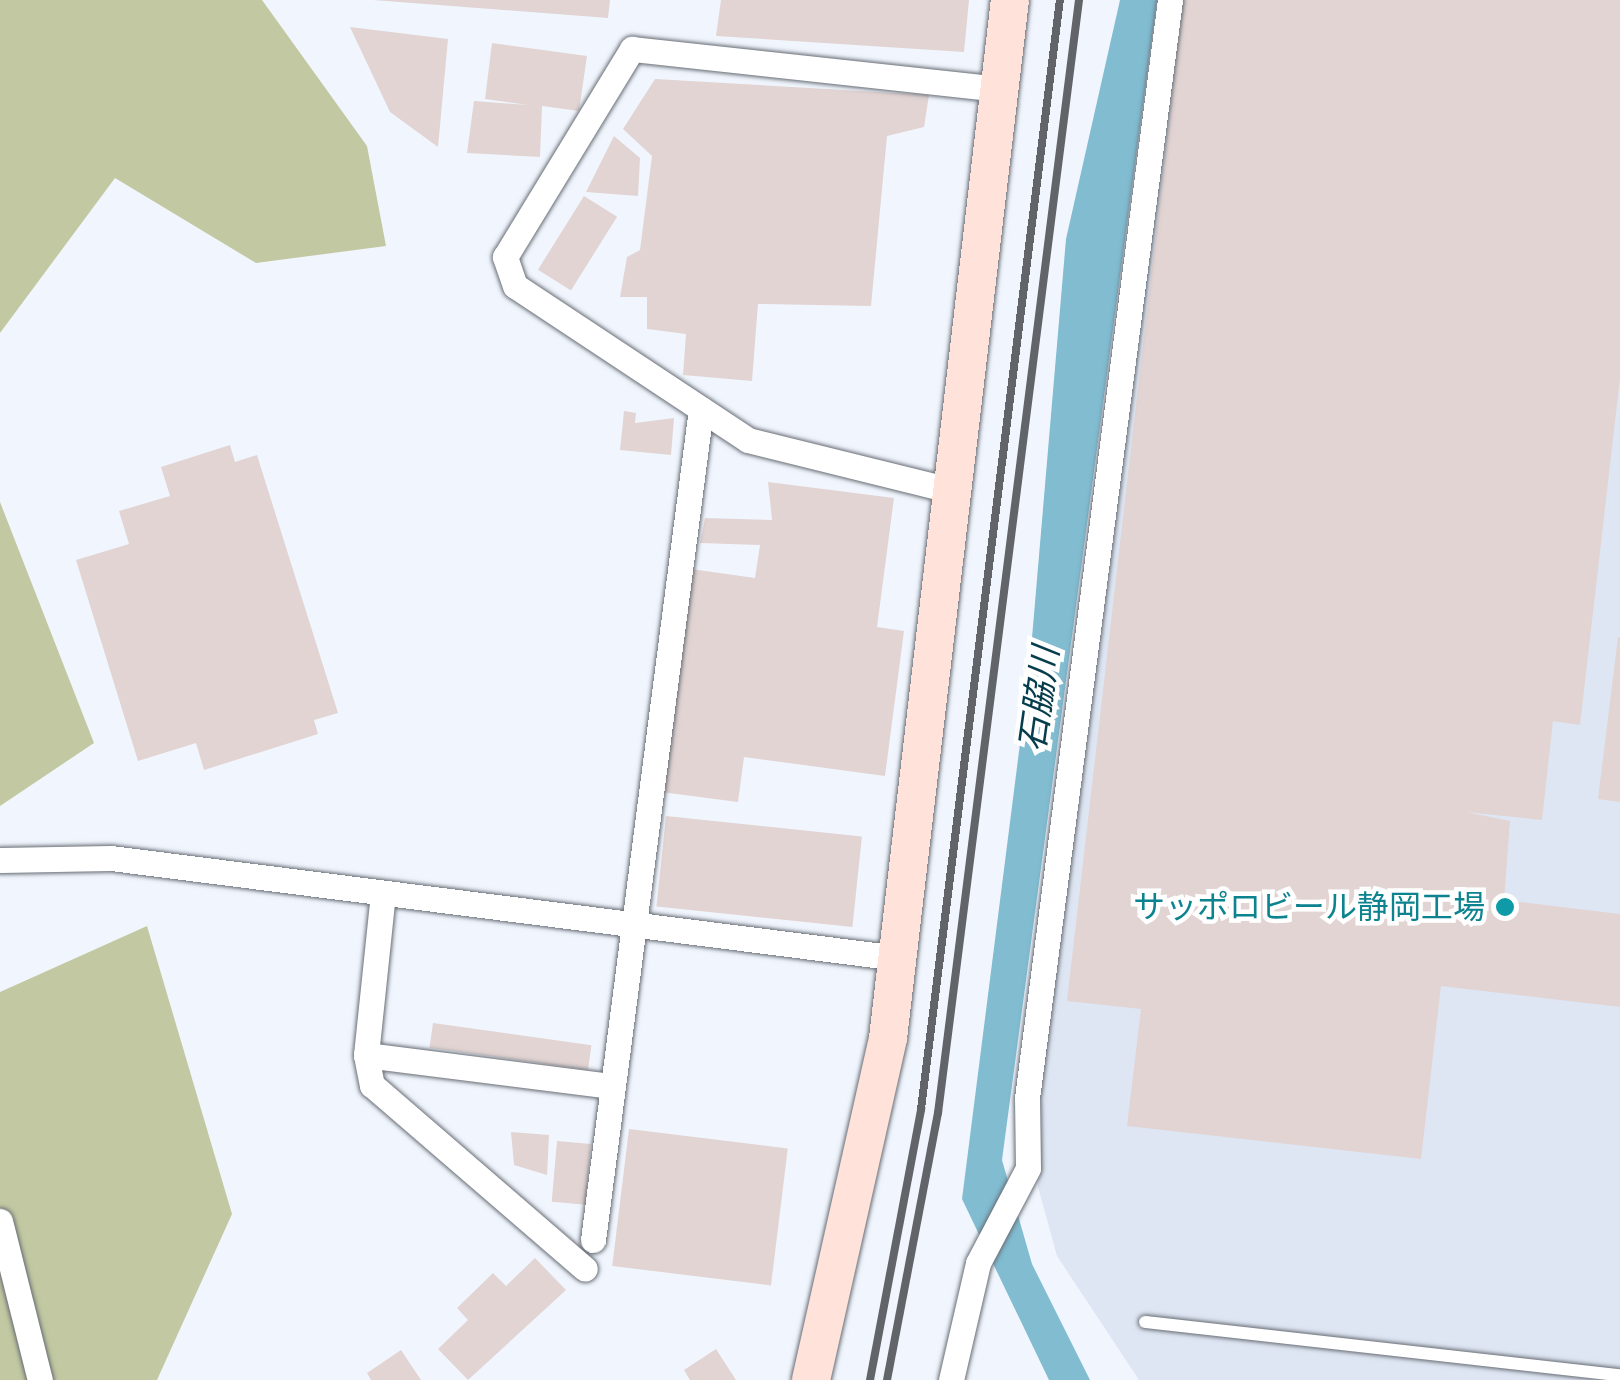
<!DOCTYPE html>
<meta charset="utf-8">
<style>
body{margin:0}
#map{position:relative;width:1620px;height:1380px;overflow:hidden;background:#f1f6fe;font-family:Cabin,"Noto Sans JP",sans-serif}
div>[style]{position:absolute}
.built>*{inset:0;background:#dee6f3}
.green>*{inset:0;background:#c2c8a1}
.water>*{inset:0;background:#81bcd1}
.building>*{inset:0;background:#e1d4d3;transform-origin:0 0}
.roads{filter:drop-shadow(0 0 2px #686d75) drop-shadow(0 0 2px #686d75)}
.lane>*{height:12px;margin:-6px;padding:0 6px;transform-origin:6px;border-radius:6px;background:#fff}
.street>*{height:25px;margin:-12.5px;padding:0 12.5px;transform-origin:12.5px;border-radius:12.5px;background:#fff}
.secondary>*{height:38px;margin:-19px;padding:0 19px;transform-origin:19px;border-radius:19px;background:#ffe2d9}
.rail>*{height:8px;margin:-4px;padding:0 4px;transform-origin:4px;border-radius:4px;background:#616469}
.dots>*{width:28px;height:28px;translate:-50% -50%;box-sizing:border-box;border:5px solid #fff;border-radius:50%}
span{translate:-50% -50%;white-space:nowrap;text-align:center;line-height:1.15;-webkit-text-stroke:9px #fff;paint-order:stroke}
.culture-label{font-size:32px;color:#0d838f}
.right{translate:-100% -50%;text-align:right}
.water-label{font-size:35px;color:#063d4c;font-style:italic}
</style>
<div id="map">
<div class="built">
<div style="clip-path:polygon(1179px 0,1620px 0,1620px 1380px,1139px 1380px,1057px 1256px,1038px 1187px,1038px 1095px)"></div>
</div>
<div class="green">
<div style="clip-path:polygon(0 0,262px 0,367px 146px,386px 246px,256px 263px,115px 178px,0 333px)"></div>
<div style="clip-path:polygon(0 502px,94px 743px,0 806px)"></div>
<div style="clip-path:polygon(147px 926px,232px 1214px,157px 1380px,0 1380px,0 992px)"></div>
</div>
<div class="water">
<div style="clip-path:polygon(1120px 0,1157px 0,1002px 1160px,1032px 1264px,1090px 1380px,1049px 1380px,962px 1199px,1029px 673px,1066px 239px)"></div>
</div>
<div class="building">
<div style="clip-path:polygon(373px 0,610px 0,608px 18px)"></div>
<div style="clip-path:polygon(721px 0,969px 0,964px 52px,716px 36px)"></div>
<div style="clip-path:polygon(1183px 0,1620px 0,1620px 378px,1580px 725px,1553px 721px,1542px 820px,1466px 812px,1510px 821px,1504px 900px,1620px 914px,1620px 1007px,1441px 986px,1421px 1159px,1127px 1126px,1141px 1009px,1067px 1001px)"></div>
<div style="clip-path:polygon(350px 27px,448px 39px,438px 147px,390px 112px)"></div>
<div style="clip-path:polygon(492px 43px,587px 56px,579px 111px,542px 106px,540px 157px,467px 153px,474px 101px,528px 105px,485px 99px)"></div>
<div style="clip-path:polygon(655px 79px,929px 95px,924px 127px,887px 136px,871px 306px,758px 304px,752px 381px,683px 375px,686px 334px,647px 329px,647px 297px,620px 297px,627px 257px,640px 250px,652px 156px,623px 129px)"></div>
<div style="clip-path:polygon(614px 136px,640px 158px,638px 196px,586px 192px)"></div>
<div style="left:584px;top:196px;width:39px;height:87px;rotate:32deg"></div>
<div style="clip-path:polygon(624px 411px,636px 413px,635px 423px,674px 418px,671px 455px,620px 450px)"></div>
<div style="clip-path:polygon(230px 445px,235px 462px,257px 455px,338px 713px,314px 720px,318px 734px,204px 770px,196px 743px,138px 761px,76px 560px,129px 544px,119px 511px,170px 496px,161px 467px)"></div>
<div style="clip-path:polygon(768px 482px,894px 498px,877px 627px,904px 631px,885px 776px,744px 757px,738px 802px,661px 792px,691px 569px,755px 578px,760px 545px,700px 543px,705px 518px,772px 520px)"></div>
<div style="clip-path:polygon(1618px 637px,1620px 637px,1620px 802px,1598px 799px)"></div>
<div style="left:666px;top:816px;width:197px;height:91px;rotate:6deg"></div>
<div style="left:433px;top:1023px;width:160px;height:25px;rotate:8deg"></div>
<div style="left:629px;top:1129px;width:160px;height:138px;rotate:7deg"></div>
<div style="clip-path:polygon(511px 1132px,549px 1135px,547px 1175px,514px 1165px)"></div>
<div style="left:557px;top:1141px;width:34px;height:61px;rotate:5deg"></div>
<div style="clip-path:polygon(535px 1258px,566px 1290px,468px 1380px,438px 1349px,468px 1320px,457px 1308px,493px 1273px,506px 1286px)"></div>
<div style="clip-path:polygon(716px 1349px,736px 1380px,690px 1380px,684px 1370px)"></div>
<div style="clip-path:polygon(401px 1350px,421px 1380px,371px 1380px,367px 1373px)"></div>
</div>
<div class="roads">
<div class="lane">
<div style="left:1145px;top:1322px;width:478px;rotate:6.4deg"></div>
</div>
<div class="street">
<div style="left:954px;top:491px;width:212px;rotate:-166.1deg"></div>
<div style="left:748px;top:440px;width:279px;rotate:-146.5deg"></div>
<div style="left:515px;top:286px;width:31px;rotate:-109deg"></div>
<div style="left:505px;top:257px;width:244px;rotate:-58.6deg"></div>
<div style="left:632px;top:49px;width:369px;rotate:6.2deg"></div>
<div style="left:0;top:860px;width:111px;rotate:-1deg"></div>
<div style="left:111px;top:858px;width:793px;rotate:7.24deg"></div>
<div style="left:383px;top:893px;width:163px;rotate:96deg"></div>
<div style="left:366px;top:1055px;width:31px;rotate:79deg"></div>
<div style="left:372px;top:1085px;width:281px;rotate:40.8deg"></div>
<div style="left:366px;top:1055px;width:248px;rotate:7.2deg"></div>
<div style="left:0;top:1221px;width:164px;rotate:75.9deg"></div>
<div style="left:593px;top:1240px;width:838px;rotate:-82.6deg"></div>
<div style="left:951px;top:1380px;width:120px;rotate:-77deg"></div>
<div style="left:978px;top:1263px;width:107px;rotate:-62.2deg"></div>
<div style="left:1028px;top:1168px;width:70px;rotate:-90.8deg"></div>
<div style="left:1027px;top:1098px;width:1107px;rotate:-82.58deg"></div>
</div>
<div class="secondary">
<div style="left:811px;top:1380px;width:351px;rotate:-77.3deg"></div>
<div style="left:888px;top:1038px;width:1045px;rotate:-83.3deg"></div>
</div>
</div>
<div class="rail">
<div style="left:870px;top:1380px;width:276px;rotate:-79.3deg"></div>
<div style="left:921px;top:1109px;width:1118px;rotate:-82.86deg"></div>
<div style="left:887px;top:1380px;width:272px;rotate:-79.2deg"></div>
<div style="left:938px;top:1113px;width:1122px;rotate:-82.78deg"></div>
</div>
<div class="dots">
<div style="left:1505px;top:907px;background:#0f9aa8"></div>
</div>
<div class="culture-label">
<span class="right" style="left:1485px;top:907px">サッポロビール静岡工場</span>
</div>
<div class="water-label">
<span style="left:1039px;top:699px;rotate:-82deg">石脇川</span>
</div>
</div>
